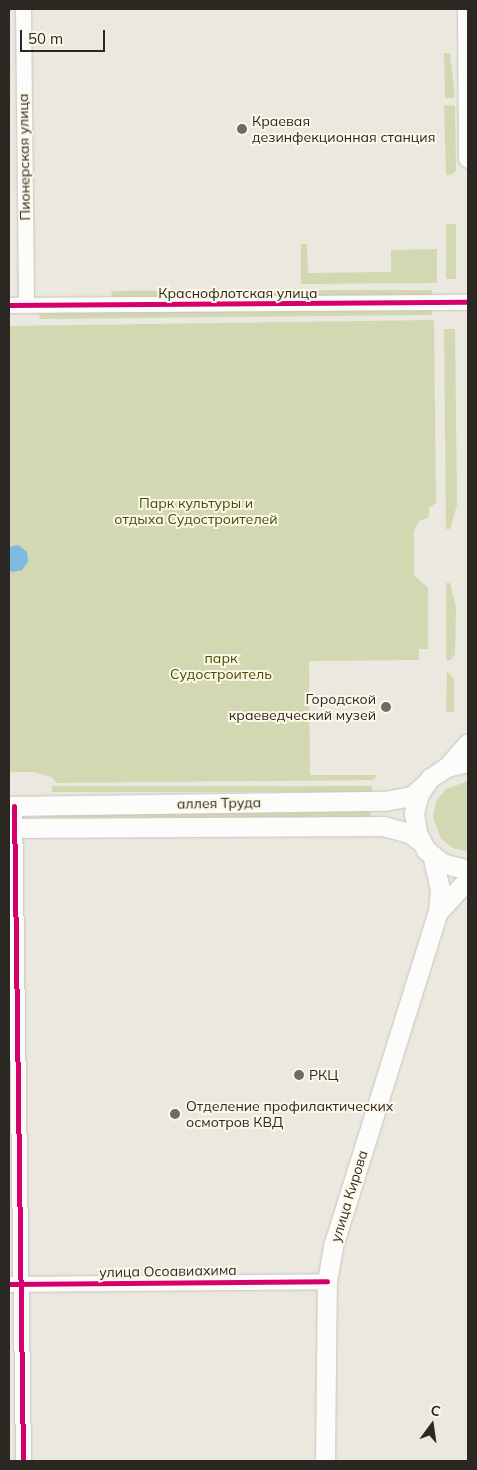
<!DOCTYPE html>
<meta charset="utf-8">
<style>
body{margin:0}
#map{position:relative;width:477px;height:1470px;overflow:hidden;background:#ebe8df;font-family:Mulish,sans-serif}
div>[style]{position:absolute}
.green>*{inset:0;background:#d2d8b2;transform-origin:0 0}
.water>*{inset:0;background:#7cbae2}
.roads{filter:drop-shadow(0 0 1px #c7c4bd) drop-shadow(0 0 1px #c7c4bd)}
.minor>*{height:15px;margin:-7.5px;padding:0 7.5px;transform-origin:7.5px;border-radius:7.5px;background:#fcfcfa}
.major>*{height:19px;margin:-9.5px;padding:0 9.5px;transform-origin:9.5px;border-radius:9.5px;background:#fcfcfa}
.cycleway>*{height:5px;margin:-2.5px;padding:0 2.5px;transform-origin:2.5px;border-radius:2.5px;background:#d6006c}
.dots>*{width:14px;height:14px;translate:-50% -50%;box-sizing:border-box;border:2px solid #fdf7e7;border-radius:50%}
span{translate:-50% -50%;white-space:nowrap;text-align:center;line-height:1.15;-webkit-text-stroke:4px #fdf7e7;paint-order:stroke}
.poi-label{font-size:14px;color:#2b2823}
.left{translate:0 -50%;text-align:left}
.right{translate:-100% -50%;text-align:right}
.street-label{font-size:14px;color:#2b2823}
.park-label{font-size:14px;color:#444e02}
.frame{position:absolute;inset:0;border:10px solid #2b2823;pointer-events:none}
.north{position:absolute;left:407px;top:1400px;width:50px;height:50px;-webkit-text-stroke:4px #fdf7e7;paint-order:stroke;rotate:14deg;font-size:14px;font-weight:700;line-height:20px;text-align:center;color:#2b2823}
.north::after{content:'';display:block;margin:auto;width:18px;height:22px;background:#2b2823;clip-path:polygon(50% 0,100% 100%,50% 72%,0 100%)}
.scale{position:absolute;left:20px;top:30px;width:85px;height:22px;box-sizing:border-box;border:2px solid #2b2823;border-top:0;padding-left:6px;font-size:15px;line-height:18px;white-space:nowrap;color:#2b2823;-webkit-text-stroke:4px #fdf7e7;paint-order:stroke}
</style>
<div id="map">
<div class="green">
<div style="clip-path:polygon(444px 53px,450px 53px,455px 98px,445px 98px)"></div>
<div style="clip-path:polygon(444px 105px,455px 106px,456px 171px,451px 175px,446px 175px)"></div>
<div style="left:446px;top:224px;width:10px;height:55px"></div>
<div style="clip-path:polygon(301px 244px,307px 244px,308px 273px,391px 272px,391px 250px,437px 249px,437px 283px,301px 284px)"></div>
<div style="clip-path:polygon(199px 290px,197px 298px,113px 298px,111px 291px)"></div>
<div style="left:211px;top:290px;width:221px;height:8px"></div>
<div style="clip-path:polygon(432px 307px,432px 315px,40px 319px,39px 313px)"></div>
<div style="clip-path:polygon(434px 320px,436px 503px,429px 508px,429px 517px,419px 521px,414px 531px,414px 575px,428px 588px,428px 649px,419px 649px,419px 660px,309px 661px,310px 775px,377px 775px,374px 780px,57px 783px,51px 777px,34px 772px,9px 772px,9px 326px)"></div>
<div style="clip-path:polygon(444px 329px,455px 329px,457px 505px,450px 529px,446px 529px)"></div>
<div style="clip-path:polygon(446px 583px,450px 583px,456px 607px,455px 654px,451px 660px,446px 660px)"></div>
<div style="clip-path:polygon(447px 671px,454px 679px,454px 712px,446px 712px)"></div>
<div style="clip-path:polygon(468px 781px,468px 852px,453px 848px,441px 839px,433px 817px,436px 801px,446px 789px)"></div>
<div style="left:372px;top:786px;width:6px;height:320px;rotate:90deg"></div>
<div style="clip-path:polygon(370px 810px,371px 818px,43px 817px,44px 814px)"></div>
</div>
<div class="water">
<div style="clip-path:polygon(18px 545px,27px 552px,28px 562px,22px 570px,12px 572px,9px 570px,9px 547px)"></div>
</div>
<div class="roads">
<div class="minor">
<div style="left:23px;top:9px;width:296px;rotate:89.4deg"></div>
<div style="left:9px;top:305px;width:459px;rotate:-0.4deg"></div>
<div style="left:14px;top:806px;width:655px;rotate:89.21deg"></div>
<div style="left:9px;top:1284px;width:318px;rotate:-0.5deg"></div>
</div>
<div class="major">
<div style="left:467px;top:9px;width:149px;rotate:89.6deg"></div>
<div style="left:468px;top:762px;width:22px;rotate:167deg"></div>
<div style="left:447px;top:767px;width:20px;rotate:147deg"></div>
<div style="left:430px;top:778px;width:19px;rotate:125deg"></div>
<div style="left:419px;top:794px;width:20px;rotate:105deg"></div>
<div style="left:414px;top:813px;width:20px;rotate:81deg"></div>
<div style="left:417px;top:833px;width:19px;rotate:62deg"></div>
<div style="left:426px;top:850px;width:21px;rotate:39deg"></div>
<div style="left:442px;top:863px;width:27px;rotate:15deg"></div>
<div style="left:448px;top:766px;width:30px;rotate:-49deg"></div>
<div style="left:9px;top:806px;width:375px;rotate:-0.8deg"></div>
<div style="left:384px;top:801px;width:28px;rotate:-10deg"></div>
<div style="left:412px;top:796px;width:16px;rotate:-43deg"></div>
<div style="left:9px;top:828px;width:374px;rotate:-0.3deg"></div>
<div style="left:383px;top:826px;width:27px;rotate:15deg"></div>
<div style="left:409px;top:833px;width:15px;rotate:37deg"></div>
<div style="left:438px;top:912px;width:45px;rotate:-47.7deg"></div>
<div style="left:325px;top:1461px;width:180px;rotate:-89.4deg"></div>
<div style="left:327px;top:1281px;width:39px;rotate:-80deg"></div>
<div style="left:334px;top:1243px;width:347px;rotate:-72.6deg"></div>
<div style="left:438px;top:912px;width:23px;rotate:-85deg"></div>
<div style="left:440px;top:889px;width:32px;rotate:-103deg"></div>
</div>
</div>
<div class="cycleway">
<div style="left:9px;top:305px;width:459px;rotate:-0.4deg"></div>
<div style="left:14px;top:806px;width:655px;rotate:89.21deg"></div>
<div style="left:9px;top:1284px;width:318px;rotate:-0.5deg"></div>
</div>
<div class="dots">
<div style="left:242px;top:129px;background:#6e6b65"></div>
<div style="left:386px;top:707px;background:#6e6b65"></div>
<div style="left:299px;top:1075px;background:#6e6b65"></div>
<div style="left:175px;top:1114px;background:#6e6b65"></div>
</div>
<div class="poi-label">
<span class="left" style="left:252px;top:129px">Краевая<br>дезинфекционная станция</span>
<span class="right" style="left:376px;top:707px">Городской<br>краеведческий музей</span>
<span class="left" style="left:309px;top:1075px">РКЦ</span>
<span class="left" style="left:186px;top:1114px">Отделение профилактических<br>осмотров КВД</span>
</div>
<div class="street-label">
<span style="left:24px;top:157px;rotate:-91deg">Пионерская улица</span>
<span style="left:238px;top:293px">Краснофлотская улица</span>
<span style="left:219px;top:803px;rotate:-1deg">аллея Труда</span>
<span style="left:349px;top:1196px;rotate:-73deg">улица Кирова</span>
<span style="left:168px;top:1271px;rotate:-1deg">улица Осоавиахима</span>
</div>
<div class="park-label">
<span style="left:196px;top:511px">Парк культуры и<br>отдыха Судостроителей</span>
<span style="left:221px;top:666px">парк<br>Судостроитель</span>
</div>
<div class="frame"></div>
<div class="north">С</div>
<div class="scale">50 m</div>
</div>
